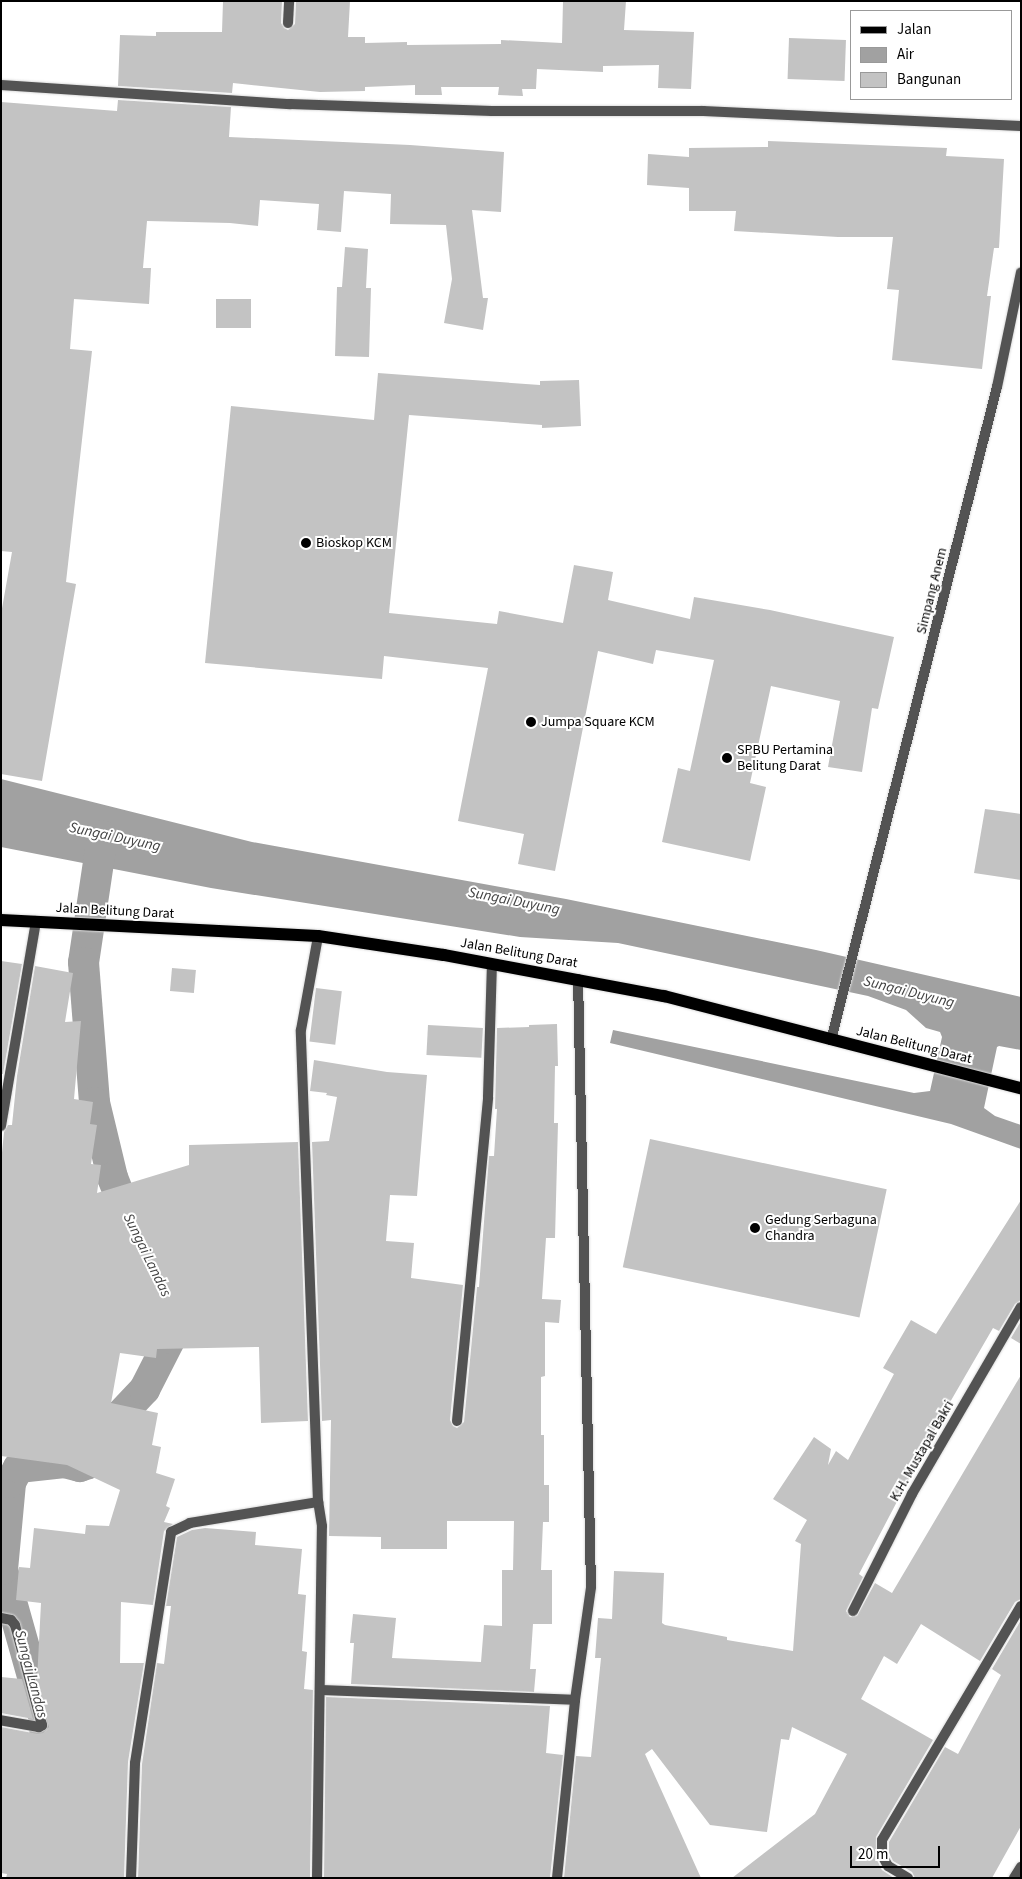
<!DOCTYPE html>
<style>
body{margin:0}
#map{position:relative;width:1022px;height:1879px;overflow:hidden;background:#fff;font-family:"Source Sans 3",sans-serif}
div>[style]{position:absolute}
.water>*{inset:0;background:#a1a1a1}
.canal>*{height:31px;margin:-15.5px;padding:0 15.5px;transform-origin:15.5px;border-radius:15.5px;background:#a1a1a1}
.building>*{inset:0;background:#c3c3c3;transform-origin:0 0}
.roads{filter:drop-shadow(0 0 1px #dbdbdb) drop-shadow(0 0 1px #dbdbdb)}
.minor>*{height:10px;margin:-5px;padding:0 5px;transform-origin:5px;border-radius:5px;background:#535353}
.tertiary>*{height:10px;margin:-5px;padding:0 5px;transform-origin:5px;border-radius:5px;background:#535353}
.primary>*{height:12px;margin:-6px;padding:0 6px;transform-origin:6px;border-radius:6px;background:#000}
.dots>*{width:14px;height:14px;translate:-50% -50%;box-sizing:border-box;border:2px solid #fff;border-radius:50%}
span{translate:-50% -50%;white-space:nowrap;text-align:center;line-height:1.15;-webkit-text-stroke:4px #fff;paint-order:stroke}
.poi-label{font-size:14px;color:#000}
.left{translate:0 -50%;text-align:left}
.street-label{font-size:14px;color:#000}
.water-label{font-size:15px;color:#424242;font-style:italic}
.frame{position:absolute;inset:0;border:2px solid #000;pointer-events:none}
.legend{position:absolute;left:850px;top:10px;width:162px;height:90px;box-sizing:border-box;background:#fff;border:1px solid #999;margin:0;padding:6px 9px;list-style:none;font-size:15px;color:#000}
.legend li{display:flex;align-items:center;gap:10px;height:25px}
.legend b{width:25px;border:1px solid #999}
.scale{position:absolute;left:850px;top:1846px;width:90px;height:22px;box-sizing:border-box;border:2px solid #000;border-top:0;padding-left:6px;font-size:15px;line-height:18px;white-space:nowrap;color:#000;-webkit-text-stroke:4px #fff;paint-order:stroke}
</style>
<div id="map">
<div class="water">
<div style="clip-path:polygon(1px 779px,252px 842px,566px 899px,816px 950px,1021px 997px,1021px 1050px,999px 1046px,997px 1047px,984px 1108px,995px 1116px,1021px 1125px,1021px 1149px,951px 1124px,610px 1043px,613px 1030px,914px 1093px,930px 1091px,942px 1037px,940px 1032px,926px 1028px,906px 1010px,868px 996px,618px 943px,520px 937px,211px 888px,1px 847px)"></div>
</div>
<div class="canal">
<div style="left:102px;top:835px;width:128px;rotate:98.5deg"></div>
<div style="left:83px;top:962px;width:140px;rotate:85.5deg"></div>
<div style="left:94px;top:1102px;width:77px;rotate:76.5deg"></div>
<div style="left:112px;top:1177px;width:55px;rotate:68.6deg"></div>
<div style="left:48px;top:1774px;width:59px;rotate:-94.8deg"></div>
<div style="left:43px;top:1715px;width:152px;rotate:-105.7deg"></div>
<div style="left:2px;top:1569px;width:87px;rotate:-84.7deg"></div>
<div style="left:10px;top:1482px;width:17px;rotate:-62deg"></div>
<div style="left:18px;top:1467px;width:46px;rotate:-6.2deg"></div>
<div style="left:64px;top:1462px;width:16px;rotate:15deg"></div>
<div style="left:79px;top:1466px;width:9px;rotate:-18deg"></div>
<div style="left:88px;top:1463px;width:22px;rotate:-74deg"></div>
<div style="left:94px;top:1442px;width:73px;rotate:-46.7deg"></div>
<div style="left:144px;top:1389px;width:57px;rotate:-63deg"></div>
<div style="left:170px;top:1338px;width:30px;rotate:-84deg"></div>
</div>
<div class="building">
<div style="clip-path:polygon(223px 1px,282px 1px,281px 23px,284px 28px,288px 30px,295px 24px,296px 1px,350px 1px,348px 37px,365px 37px,365px 43px,407px 42px,407px 45px,501px 44px,501px 40px,562px 43px,563px 1px,626px 1px,624px 30px,694px 32px,691px 89px,658px 88px,659px 65px,603px 66px,603px 72px,537px 69px,536px 89px,522px 89px,523px 96px,498px 95px,499px 87px,441px 87px,442px 95px,415px 95px,415px 85px,365px 87px,365px 91px,320px 92px,233px 83px,232px 93px,118px 86px,120px 35px,156px 36px,156px 32px,222px 32px)"></div>
<div style="left:789px;top:38px;width:57px;height:41px;rotate:2deg"></div>
<div style="clip-path:polygon(118px 100px,231px 107px,229px 137px,410px 145px,504px 152px,501px 212px,472px 210px,483px 298px,488px 298px,483px 330px,444px 323px,452px 279px,446px 225px,390px 224px,391px 194px,344px 191px,341px 232px,317px 230px,319px 204px,260px 200px,258px 226px,230px 223px,147px 221px,143px 268px,151px 268px,149px 304px,74px 299px,70px 349px,92px 351px,66px 582px,76px 584px,42px 781px,1px 774px,1px 614px,12px 552px,1px 551px,1px 102px,117px 111px)"></div>
<div style="clip-path:polygon(768px 141px,947px 148px,946px 156px,1004px 159px,999px 248px,994px 248px,987px 296px,991px 296px,982px 369px,892px 360px,899px 290px,887px 289px,893px 237px,838px 237px,734px 231px,736px 211px,689px 211px,689px 188px,647px 185px,648px 154px,689px 157px,689px 148px,768px 147px)"></div>
<div style="clip-path:polygon(345px 247px,368px 249px,366px 288px,371px 288px,369px 357px,335px 356px,337px 287px,342px 287px)"></div>
<div style="left:251px;top:299px;width:29px;height:35px;rotate:90deg"></div>
<div style="clip-path:polygon(378px 373px,540px 385px,540px 381px,579px 380px,581px 426px,542px 428px,542px 425px,409px 415px,389px 613px,497px 624px,499px 611px,563px 623px,574px 565px,613px 572px,608px 600px,690px 619px,694px 597px,770px 610px,894px 637px,878px 709px,872px 708px,862px 772px,828px 767px,840px 701px,771px 686px,750px 783px,766px 787px,750px 861px,662px 842px,678px 768px,690px 771px,714px 660px,656px 650px,653px 664px,598px 651px,555px 871px,518px 864px,524px 834px,458px 821px,488px 668px,384px 656px,382px 679px,205px 663px,231px 406px,374px 420px)"></div>
<div style="clip-path:polygon(985px 809px,1021px 814px,1021px 880px,974px 873px)"></div>
<div style="clip-path:polygon(1px 961px,22px 964px,3px 1074px,1px 1074px)"></div>
<div style="clip-path:polygon(35px 966px,73px 973px,65px 1022px,81px 1021px,74px 1099px,93px 1102px,90px 1124px,97px 1125px,91px 1164px,101px 1165px,97px 1193px,189px 1165px,189px 1145px,298px 1142px,308px 1421px,261px 1423px,259px 1347px,157px 1349px,156px 1358px,120px 1353px,111px 1403px,158px 1413px,152px 1445px,161px 1447px,156px 1473px,175px 1479px,166px 1506px,170px 1508px,164px 1522px,173px 1524px,164px 1531px,153px 1605px,121px 1602px,120px 1663px,144px 1663px,128px 1762px,124px 1878px,6px 1878px,7px 1874px,1px 1873px,1px 1727px,38px 1734px,43px 1733px,49px 1727px,37px 1680px,41px 1603px,16px 1600px,19px 1567px,30px 1568px,34px 1528px,85px 1534px,86px 1525px,109px 1526px,120px 1490px,67px 1465px,1px 1456px,1px 1163px,4px 1132px,8px 1125px,12px 1125px,17px 1076px)"></div>
<div style="left:172px;top:968px;width:24px;height:23px;rotate:5deg"></div>
<div style="left:316px;top:988px;width:26px;height:54px;rotate:7deg"></div>
<div style="clip-path:polygon(557px 1024px,558px 1066px,555px 1066px,554px 1123px,558px 1123px,555px 1238px,546px 1238px,542px 1299px,561px 1300px,559px 1323px,545px 1322px,545px 1376px,541px 1377px,541px 1435px,544px 1435px,544px 1485px,549px 1485px,549px 1522px,543px 1522px,541px 1570px,552px 1570px,552px 1624px,533px 1624px,530px 1669px,536px 1669px,534px 1692px,351px 1684px,354px 1643px,350px 1643px,353px 1614px,396px 1618px,392px 1658px,481px 1662px,484px 1625px,502px 1626px,502px 1570px,513px 1570px,514px 1521px,447px 1521px,447px 1549px,381px 1549px,381px 1537px,329px 1536px,331px 1420px,322px 1421px,312px 1142px,329px 1141px,337px 1097px,326px 1095px,327px 1093px,310px 1091px,314px 1060px,387px 1072px,427px 1075px,417px 1196px,390px 1195px,386px 1241px,414px 1243px,411px 1278px,463px 1285px,450px 1420px,453px 1426px,457px 1428px,464px 1422px,477px 1287px,479px 1287px,489px 1156px,494px 1156px,497px 1109px,495px 1109px,497px 1028px,529px 1027px,529px 1025px)"></div>
<div style="left:428px;top:1025px;width:55px;height:30px;rotate:3deg"></div>
<div style="left:650px;top:1139px;width:242px;height:131px;rotate:12deg"></div>
<div style="clip-path:polygon(1021px 1200px,1021px 1300px,1015px 1304px,999px 1331px,993px 1328px,942px 1416px,859px 1574px,863px 1577px,846px 1611px,850px 1617px,857px 1616px,875px 1583px,892px 1593px,1021px 1375px,1021px 1599px,1015px 1602px,980px 1661px,921px 1624px,897px 1664px,884px 1656px,861px 1699px,933px 1740px,876px 1837px,876px 1858px,882px 1870px,894px 1878px,732px 1878px,815px 1814px,847px 1754px,792px 1727px,789px 1740px,781px 1739px,767px 1832px,710px 1825px,652px 1749px,645px 1754px,701px 1878px,564px 1878px,576px 1756px,591px 1757px,601px 1658px,595px 1658px,598px 1618px,612px 1619px,614px 1571px,664px 1573px,662px 1623px,665px 1625px,727px 1637px,727px 1640px,793px 1651px,801px 1544px,795px 1541px,807px 1520px,773px 1499px,814px 1437px,831px 1449px,828px 1465px,836px 1451px,848px 1460px,894px 1374px,883px 1368px,911px 1320px,936px 1334px)"></div>
<div style="clip-path:polygon(1021px 1321px,1021px 1344px,1011px 1338px)"></div>
<div style="clip-path:polygon(205px 1528px,256px 1532px,255px 1545px,302px 1549px,298px 1594px,306px 1595px,302px 1651px,307px 1652px,304px 1689px,313px 1690px,310px 1878px,138px 1878px,142px 1764px,157px 1663px,164px 1664px,171px 1606px,166px 1606px,177px 1537px,192px 1530px)"></div>
<div style="clip-path:polygon(1021px 1620px,1021px 1826px,992px 1878px,915px 1878px,912px 1872px,893px 1861px,889px 1853px,889px 1842px,945px 1747px,958px 1754px,1001px 1675px,992px 1669px)"></div>
<div style="clip-path:polygon(1px 1677px,22px 1679px,33px 1719px,1px 1713px)"></div>
<div style="clip-path:polygon(326px 1697px,550px 1706px,546px 1753px,563px 1755px,550px 1878px,324px 1878px)"></div>
</div>
<div class="roads">
<div class="minor">
<div style="left:288px;top:23px;width:22px;rotate:-87deg"></div>
<div style="left:1px;top:85px;width:290px;rotate:3.8deg"></div>
<div style="left:290px;top:104px;width:202px;rotate:2deg"></div>
<div style="left:492px;top:111px;width:211px"></div>
<div style="left:703px;top:111px;width:318px;rotate:2.7deg"></div>
<div style="left:1px;top:1126px;width:208px;rotate:-80.3deg"></div>
<div style="left:457px;top:1421px;width:325px;rotate:-84.5deg"></div>
<div style="left:488px;top:1097px;width:133px;rotate:-88.3deg"></div>
<div style="left:853px;top:1611px;width:131px;rotate:-63.2deg"></div>
<div style="left:912px;top:1494px;width:216px;rotate:-59.8deg"></div>
<div style="left:1px;top:1618px;width:10px;rotate:11deg"></div>
<div style="left:11px;top:1620px;width:6px;rotate:51deg"></div>
<div style="left:15px;top:1625px;width:104px;rotate:74.9deg"></div>
<div style="left:42px;top:1725px;width:4px;rotate:146deg"></div>
<div style="left:39px;top:1727px;width:39px;rotate:-170deg"></div>
<div style="left:320px;top:1690px;width:255px;rotate:2.2deg"></div>
<div style="left:131px;top:1878px;width:115px;rotate:-88deg"></div>
<div style="left:135px;top:1763px;width:234px;rotate:-81.1deg"></div>
<div style="left:171px;top:1532px;width:21px;rotate:-25deg"></div>
<div style="left:190px;top:1523px;width:130px;rotate:-9.3deg"></div>
<div style="left:317px;top:1878px;width:352px;rotate:-89.2deg"></div>
<div style="left:322px;top:1526px;width:24px;rotate:-99deg"></div>
<div style="left:318px;top:1502px;width:472px;rotate:-92.1deg"></div>
<div style="left:301px;top:1030px;width:96px;rotate:-79.7deg"></div>
<div style="left:557px;top:1878px;width:179px;rotate:-84.2deg"></div>
<div style="left:575px;top:1700px;width:114px;rotate:-81.9deg"></div>
<div style="left:591px;top:1587px;width:608px;rotate:-91.22deg"></div>
<div style="left:908px;top:1878px;width:23px;rotate:-149deg"></div>
<div style="left:888px;top:1866px;width:13px;rotate:-119deg"></div>
<div style="left:882px;top:1855px;width:15px;rotate:-90deg"></div>
<div style="left:882px;top:1840px;width:272px;rotate:-59.3deg"></div>
<div style="left:1014px;top:1878px;width:13px;rotate:-58deg"></div>
</div>
<div class="tertiary">
<div style="left:831px;top:1040px;width:674px;rotate:-75.74deg"></div>
<div style="left:997px;top:387px;width:117px;rotate:-78.2deg"></div>
</div>
<div class="primary">
<div style="left:1px;top:920px;width:317px;rotate:2.9deg"></div>
<div style="left:318px;top:936px;width:127px;rotate:8.6deg"></div>
<div style="left:444px;top:955px;width:224px;rotate:10.6deg"></div>
<div style="left:664px;top:996px;width:369px;rotate:14.5deg"></div>
</div>
</div>
<div class="dots">
<div style="left:306px;top:543px;background:#000"></div>
<div style="left:531px;top:722px;background:#000"></div>
<div style="left:727px;top:758px;background:#000"></div>
<div style="left:755px;top:1228px;background:#000"></div>
</div>
<div class="poi-label">
<span class="left" style="left:316px;top:543px">Bioskop KCM</span>
<span class="left" style="left:541px;top:722px">Jumpa Square KCM</span>
<span class="left" style="left:737px;top:758px">SPBU Pertamina<br>Belitung Darat</span>
<span class="left" style="left:765px;top:1228px">Gedung Serbaguna<br>Chandra</span>
</div>
<div class="street-label">
<span style="left:932px;top:591px;rotate:-76deg">Simpang Anem</span>
<span style="left:115px;top:911px;rotate:3deg">Jalan Belitung Darat</span>
<span style="left:519px;top:953px;rotate:10deg">Jalan Belitung Darat</span>
<span style="left:914px;top:1045px;rotate:14deg">Jalan Belitung Darat</span>
<span style="left:922px;top:1451px;rotate:-60deg">K.H. Mustapal Bakri</span>
</div>
<div class="water-label">
<span style="left:115px;top:837px;rotate:12deg">Sungai Duyung</span>
<span style="left:514px;top:901px;rotate:11deg">Sungai Duyung</span>
<span style="left:909px;top:992px;rotate:14deg">Sungai Duyung</span>
<span style="left:147px;top:1255px;rotate:64deg">Sungai Landas</span>
<span style="left:31px;top:1674px;rotate:75deg">Sungai Landas</span>
</div>
<div class="frame"></div>
<ul class="legend">
<li><b style="height:6px;background:#000"></b>Jalan</li>
<li><b style="height:14px;background:#a1a1a1"></b>Air</li>
<li><b style="height:14px;background:#c3c3c3"></b>Bangunan</li>
</ul>
<div class="scale">20 m</div>
</div>
